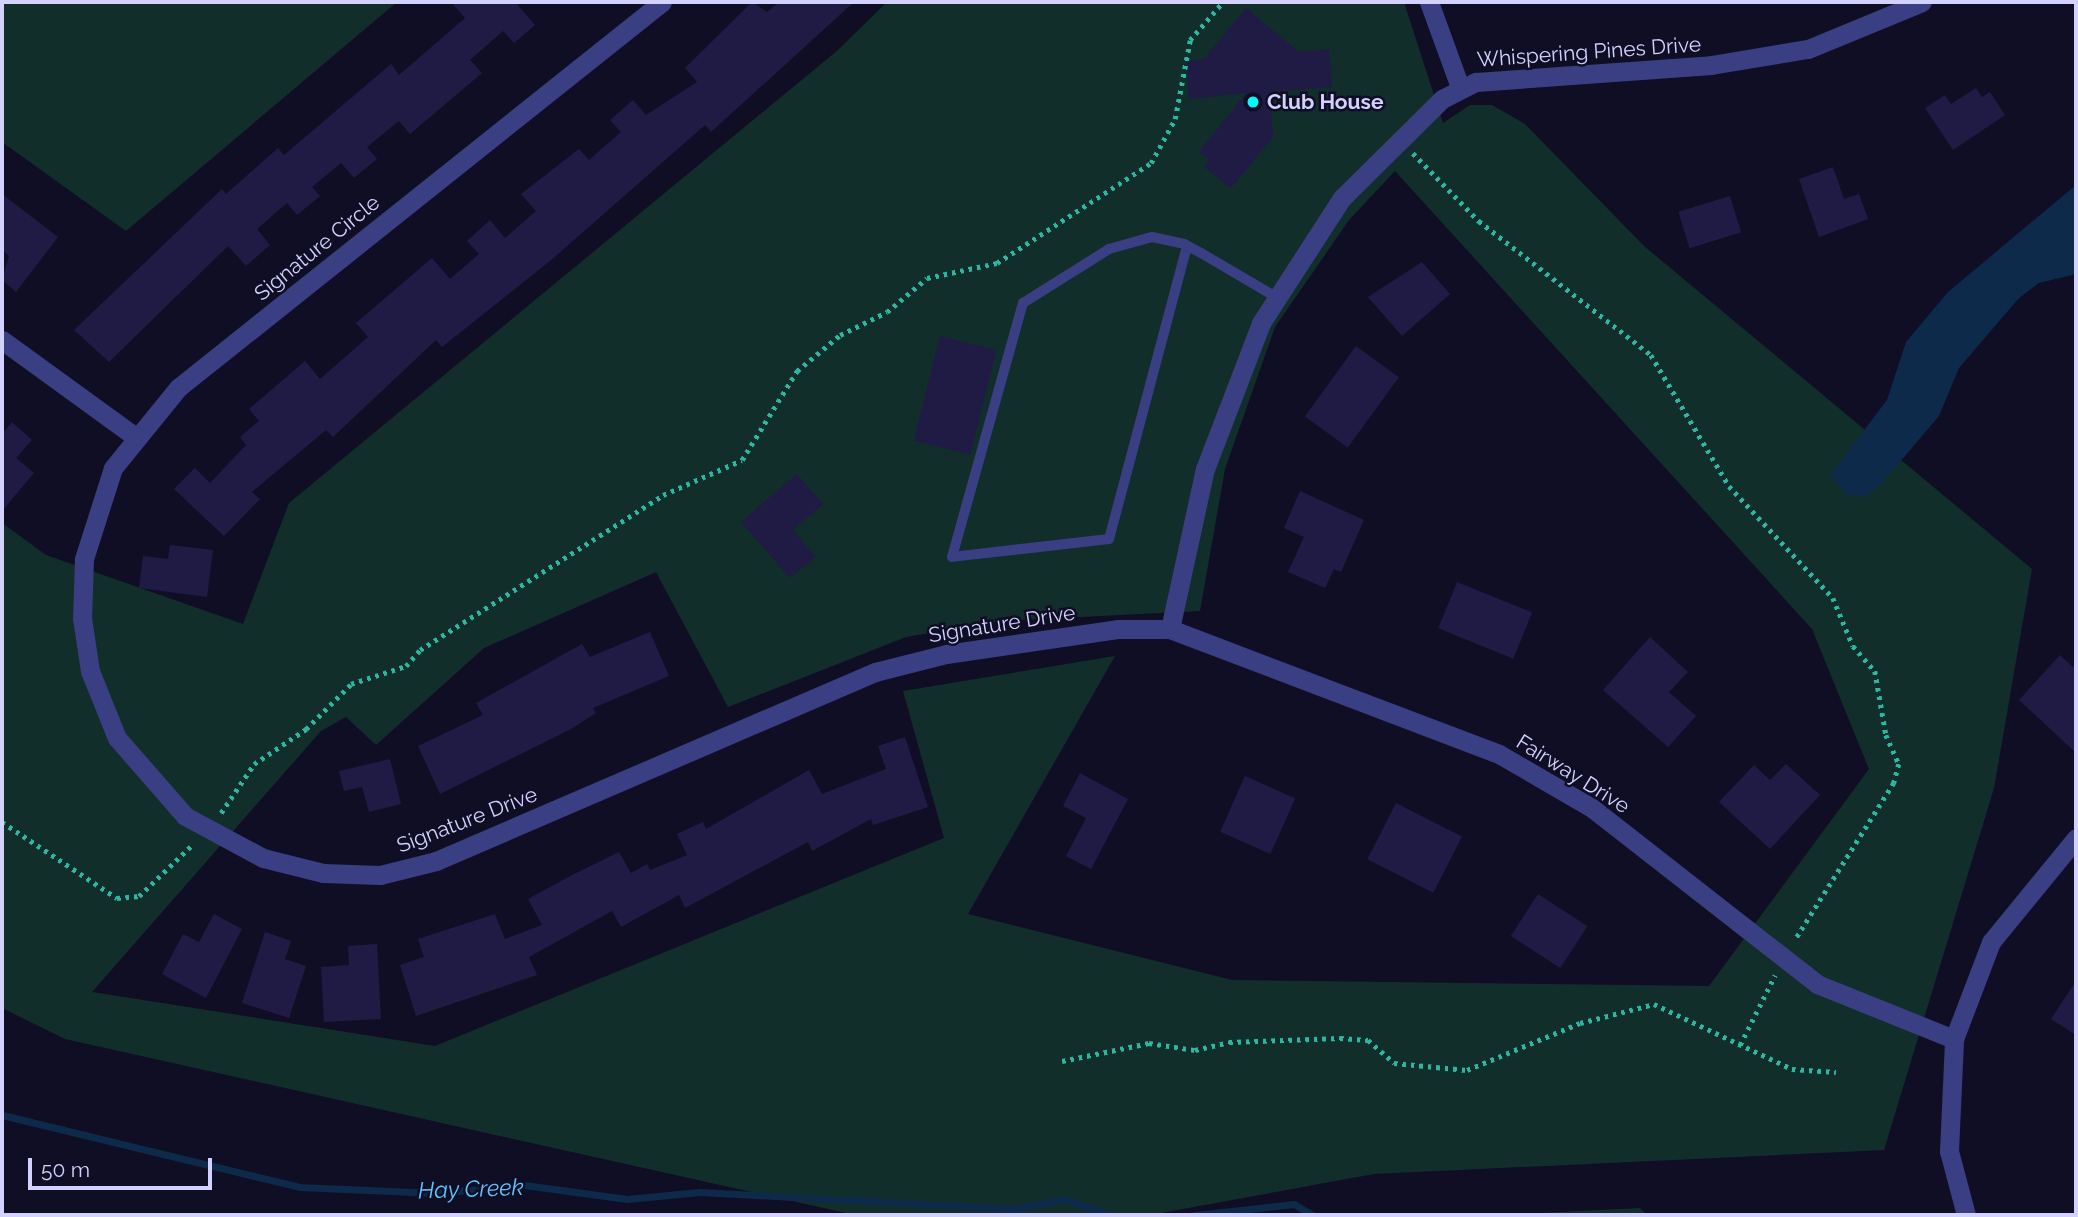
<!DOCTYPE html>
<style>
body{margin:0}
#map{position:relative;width:2078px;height:1217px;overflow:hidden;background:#100e25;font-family:Raleway,sans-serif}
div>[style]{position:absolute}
.green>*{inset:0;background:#122e2b}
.water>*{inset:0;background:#0d2a4a}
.stream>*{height:7px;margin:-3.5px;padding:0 3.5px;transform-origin:3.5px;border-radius:3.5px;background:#0d2a4a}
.building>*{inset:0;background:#1f1b45;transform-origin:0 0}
.path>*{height:4.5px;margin-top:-2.25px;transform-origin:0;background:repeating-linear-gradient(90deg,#2fb6a1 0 3.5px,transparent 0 8.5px)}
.service>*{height:10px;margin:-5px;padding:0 5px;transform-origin:5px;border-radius:5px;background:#3a3e83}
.minor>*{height:19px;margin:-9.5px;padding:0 9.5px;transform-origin:9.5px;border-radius:9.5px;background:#3a3e83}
.dots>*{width:19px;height:19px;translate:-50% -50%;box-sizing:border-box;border:4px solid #100e25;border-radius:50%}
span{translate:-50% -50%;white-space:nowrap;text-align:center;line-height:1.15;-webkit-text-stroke:5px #100e25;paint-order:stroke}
.street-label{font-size:21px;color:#d3d2ff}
.poi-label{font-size:21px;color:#d3d2ff;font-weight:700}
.left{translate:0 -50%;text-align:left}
.water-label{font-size:23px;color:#60c5ff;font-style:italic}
.frame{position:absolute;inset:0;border:4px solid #d3d2ff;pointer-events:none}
.scale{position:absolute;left:28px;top:1158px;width:184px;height:32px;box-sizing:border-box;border:4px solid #d3d2ff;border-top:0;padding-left:9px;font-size:21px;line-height:24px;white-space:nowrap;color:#d3d2ff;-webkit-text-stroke:5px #100e25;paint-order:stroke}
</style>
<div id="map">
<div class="green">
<div style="clip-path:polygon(2px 2px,397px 2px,126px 231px,2px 142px)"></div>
<div style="clip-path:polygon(evenodd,887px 2px,1404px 2px,1443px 123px,1470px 105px,1492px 105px,1525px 124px,1644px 246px,2032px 569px,1994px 788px,1884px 1150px,1374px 1174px,1150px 1215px,855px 1215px,65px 1039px,2px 1008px,2px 523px,46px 555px,243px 624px,289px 503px,838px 50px,887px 2px,1395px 171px,1812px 629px,1869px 769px,1709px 986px,1232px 980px,968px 914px,1115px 656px,903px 691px,944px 838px,435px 1046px,92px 992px,321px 731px,346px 717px,376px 745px,484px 648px,656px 572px,728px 707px,906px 637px,1000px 621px,1200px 611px,1225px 469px,1275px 327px,1349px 220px,1395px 171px)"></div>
<div style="clip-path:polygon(1640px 1208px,1647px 1215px,1496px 1215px)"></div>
</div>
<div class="water">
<div style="clip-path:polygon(2076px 185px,2076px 274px,2039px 283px,2019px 298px,1959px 368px,1939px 416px,1883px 482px,1867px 496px,1847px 495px,1830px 475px,1887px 400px,1906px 342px,1948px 292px)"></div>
</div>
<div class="stream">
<div style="left:2px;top:1115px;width:306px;rotate:13.6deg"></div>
<div style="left:299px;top:1187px;width:137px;rotate:2.5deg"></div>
<div style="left:436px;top:1193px;width:88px;rotate:-5.2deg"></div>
<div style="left:524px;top:1185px;width:104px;rotate:7.7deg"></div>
<div style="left:627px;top:1199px;width:73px;rotate:-5.5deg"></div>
<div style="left:700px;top:1192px;width:312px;rotate:3.1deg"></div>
<div style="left:1012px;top:1209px;width:54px;rotate:-10.7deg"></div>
<div style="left:1065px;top:1199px;width:49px;rotate:19.2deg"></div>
<div style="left:1195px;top:1215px;width:100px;rotate:-6.3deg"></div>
<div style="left:1294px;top:1204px;width:21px;rotate:31deg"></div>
</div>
<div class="building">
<div style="clip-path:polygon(451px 2px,515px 2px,535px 25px,514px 43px,503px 31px,470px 60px,482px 73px,410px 134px,399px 121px,367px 147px,377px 159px,354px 178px,341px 163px,312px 187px,320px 196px,297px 215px,287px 203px,257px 229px,270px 245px,246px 266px,228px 246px,109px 362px,74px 330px,222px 189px,226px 194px,278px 148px,284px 155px,391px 64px,399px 75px,465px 18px)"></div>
<div style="clip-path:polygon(752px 2px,767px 12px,779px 2px,854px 2px,711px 132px,705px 125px,550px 261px,442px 347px,436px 340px,333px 437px,326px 430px,252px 492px,260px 499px,224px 536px,174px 489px,195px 468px,210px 483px,246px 445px,240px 437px,259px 421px,249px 409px,305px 361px,320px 379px,368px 337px,356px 323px,432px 258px,450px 279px,479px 254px,467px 241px,490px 220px,505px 238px,536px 211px,521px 194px,579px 149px,589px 160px,621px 132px,610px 120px,633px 100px,646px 115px,697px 82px,685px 68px)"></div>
<div style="clip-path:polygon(1246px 8px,1299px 52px,1329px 49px,1332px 87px,1270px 92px,1273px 137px,1231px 188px,1204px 167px,1209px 160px,1199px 152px,1246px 93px,1189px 99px,1186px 61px,1204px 59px)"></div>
<div style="clip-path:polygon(1976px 88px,1982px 97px,1990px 92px,2005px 115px,1953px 150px,1925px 108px,1945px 95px,1951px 104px)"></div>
<div style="clip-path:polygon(1833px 167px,1844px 199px,1859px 194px,1868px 219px,1819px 237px,1799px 179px)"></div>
<div style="clip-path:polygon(2px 194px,58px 237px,16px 292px,2px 280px,9px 256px,2px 250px)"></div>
<div style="left:1730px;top:196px;width:38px;height:54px;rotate:73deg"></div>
<div style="clip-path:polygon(1422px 262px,1450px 294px,1402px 336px,1368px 297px)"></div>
<div style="left:940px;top:336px;width:58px;height:108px;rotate:14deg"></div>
<div style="left:1356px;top:346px;width:53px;height:87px;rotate:36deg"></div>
<div style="clip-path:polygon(12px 422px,32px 440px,16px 458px,34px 473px,2px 511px,2px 434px)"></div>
<div style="clip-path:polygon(797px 474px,823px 504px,793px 530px,816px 557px,790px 578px,741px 522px)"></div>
<div style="clip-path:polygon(1300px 491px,1364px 520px,1341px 572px,1334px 569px,1325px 588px,1288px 572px,1304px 537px,1284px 528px)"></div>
<div style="clip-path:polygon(170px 545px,213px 550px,207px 597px,139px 588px,143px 556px,168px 559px)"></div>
<div style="left:1457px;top:582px;width:81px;height:50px;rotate:22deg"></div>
<div style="clip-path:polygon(650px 632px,669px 676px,593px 708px,596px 713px,571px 729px,440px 794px,418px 746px,483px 715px,476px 703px,582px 644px,590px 657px)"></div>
<div style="clip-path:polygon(1650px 637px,1688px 672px,1669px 692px,1696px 716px,1668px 747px,1603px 690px)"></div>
<div style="clip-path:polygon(2060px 655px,2076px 670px,2076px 753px,2019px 700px)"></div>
<div style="clip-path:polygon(905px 737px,928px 807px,873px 825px,871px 819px,812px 851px,808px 842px,685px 908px,679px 895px,621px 927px,612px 911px,529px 957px,537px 975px,416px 1016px,400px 965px,424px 957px,418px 939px,495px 914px,505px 939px,542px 925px,528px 899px,572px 875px,619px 852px,631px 873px,647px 864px,650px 870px,687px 855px,677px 834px,703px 822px,706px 829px,809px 770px,822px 794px,886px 769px,878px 746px)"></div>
<div style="clip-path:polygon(390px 759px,401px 804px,369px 812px,362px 787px,344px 791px,339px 771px)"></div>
<div style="clip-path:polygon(1786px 764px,1820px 795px,1770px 849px,1719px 802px,1754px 765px,1770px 780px)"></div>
<div style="clip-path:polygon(1080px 773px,1128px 799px,1091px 869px,1066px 856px,1086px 818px,1063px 806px)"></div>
<div style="left:1245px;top:776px;width:55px;height:61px;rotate:24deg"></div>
<div style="left:1396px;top:803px;width:74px;height:63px;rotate:27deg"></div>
<div style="left:1538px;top:894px;width:59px;height:50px;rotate:33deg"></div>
<div style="clip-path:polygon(214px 914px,242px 929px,206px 998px,162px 974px,183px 934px,199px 942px)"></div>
<div style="clip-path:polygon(265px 932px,291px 941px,285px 959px,306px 966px,289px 1018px,242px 1003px)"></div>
<div style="clip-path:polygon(377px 944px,381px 1019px,324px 1022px,321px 967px,349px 965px,348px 946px)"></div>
<div style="clip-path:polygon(2076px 981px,2076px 1035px,2051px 1019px)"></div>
</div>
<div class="path">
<div style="left:1413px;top:153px;width:95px;rotate:45.9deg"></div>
<div style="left:1479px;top:221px;width:218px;rotate:37.9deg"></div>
<div style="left:1651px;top:355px;width:152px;rotate:59.2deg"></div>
<div style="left:1729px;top:486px;width:153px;rotate:47.1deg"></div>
<div style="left:1833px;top:598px;width:52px;rotate:67.4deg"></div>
<div style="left:1853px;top:646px;width:33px;rotate:49deg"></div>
<div style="left:1875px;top:671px;width:65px;rotate:80.2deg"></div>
<div style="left:1886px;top:735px;width:32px;rotate:66deg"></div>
<div style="left:1899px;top:764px;width:20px;rotate:105deg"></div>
<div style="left:1894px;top:783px;width:186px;rotate:122.2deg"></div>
<div style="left:221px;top:813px;width:59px;rotate:-56deg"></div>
<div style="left:254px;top:764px;width:63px;rotate:-33.9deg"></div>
<div style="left:306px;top:729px;width:64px;rotate:-45deg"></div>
<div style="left:351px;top:684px;width:58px;rotate:-18.1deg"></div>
<div style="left:406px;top:666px;width:21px;rotate:-49deg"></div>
<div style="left:420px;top:650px;width:288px;rotate:-32.5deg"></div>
<div style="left:663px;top:495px;width:86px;rotate:-23.9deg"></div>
<div style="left:742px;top:460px;width:105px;rotate:-58.3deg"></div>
<div style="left:797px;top:371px;width:56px;rotate:-39.9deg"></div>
<div style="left:840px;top:335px;width:52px;rotate:-26.1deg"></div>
<div style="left:887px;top:312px;width:52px;rotate:-40.4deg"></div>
<div style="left:927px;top:278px;width:72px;rotate:-12.1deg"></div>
<div style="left:997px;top:263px;width:184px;rotate:-33deg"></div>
<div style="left:1151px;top:163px;width:50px;rotate:-61.4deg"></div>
<div style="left:1175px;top:119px;width:80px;rotate:-79.2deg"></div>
<div style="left:1190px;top:40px;width:50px;rotate:-49deg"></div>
<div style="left:2px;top:822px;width:138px;rotate:33.5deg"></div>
<div style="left:117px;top:898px;width:22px;rotate:-5deg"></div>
<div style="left:139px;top:896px;width:76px;rotate:-43.9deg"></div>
<div style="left:1740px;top:1045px;width:78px;rotate:-63.4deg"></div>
<div style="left:1062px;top:1061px;width:89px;rotate:-11.7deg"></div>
<div style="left:1149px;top:1043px;width:47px;rotate:8.7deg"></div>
<div style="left:1195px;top:1050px;width:35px;rotate:-13deg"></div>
<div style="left:1229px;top:1042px;width:111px;rotate:-2.1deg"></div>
<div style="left:1340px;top:1038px;width:28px;rotate:4deg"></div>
<div style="left:1368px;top:1040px;width:35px;rotate:41deg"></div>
<div style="left:1394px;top:1063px;width:73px;rotate:5.5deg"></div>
<div style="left:1467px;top:1070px;width:122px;rotate:-22.6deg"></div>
<div style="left:1580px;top:1023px;width:76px;rotate:-14.4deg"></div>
<div style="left:1654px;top:1004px;width:153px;rotate:25.2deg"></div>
<div style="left:1792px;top:1069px;width:44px;rotate:3.9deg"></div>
</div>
<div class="service">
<div style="left:1187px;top:246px;width:303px;rotate:104.9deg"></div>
<div style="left:1109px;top:539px;width:158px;rotate:173.5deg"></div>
<div style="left:952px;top:557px;width:264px;rotate:-74.4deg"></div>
<div style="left:1023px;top:303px;width:102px;rotate:-32.1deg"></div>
<div style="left:1109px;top:249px;width:45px;rotate:-15.6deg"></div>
<div style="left:1152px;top:237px;width:33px;rotate:12deg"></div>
<div style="left:1184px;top:244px;width:19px;rotate:28deg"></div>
<div style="left:1201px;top:253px;width:87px;rotate:30.4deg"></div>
</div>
<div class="minor">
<div style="left:662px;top:2px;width:619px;rotate:141.43deg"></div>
<div style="left:178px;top:388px;width:103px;rotate:129.1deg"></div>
<div style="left:113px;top:468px;width:96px;rotate:107.7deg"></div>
<div style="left:84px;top:559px;width:59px;rotate:91.9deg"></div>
<div style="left:82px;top:618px;width:54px;rotate:81.4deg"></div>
<div style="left:90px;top:671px;width:72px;rotate:68.1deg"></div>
<div style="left:117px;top:738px;width:103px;rotate:48.9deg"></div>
<div style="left:185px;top:816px;width:89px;rotate:28.3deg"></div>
<div style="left:263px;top:858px;width:62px;rotate:14deg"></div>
<div style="left:323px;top:873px;width:57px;rotate:2deg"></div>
<div style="left:380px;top:875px;width:58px;rotate:-14deg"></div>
<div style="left:436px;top:861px;width:478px;rotate:-23.3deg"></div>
<div style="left:875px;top:672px;width:73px;rotate:-14.2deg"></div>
<div style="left:946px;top:654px;width:173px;rotate:-8.3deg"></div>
<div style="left:1117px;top:629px;width:53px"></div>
<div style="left:1170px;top:629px;width:352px;rotate:20.8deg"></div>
<div style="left:1499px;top:754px;width:108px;rotate:30.1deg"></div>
<div style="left:1592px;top:808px;width:286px;rotate:38deg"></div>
<div style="left:1817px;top:984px;width:148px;rotate:21.9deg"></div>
<div style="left:1429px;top:2px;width:90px;rotate:70deg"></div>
<div style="left:2px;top:340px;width:163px;rotate:36deg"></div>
<div style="left:1170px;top:629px;width:164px;rotate:-77.7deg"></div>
<div style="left:1205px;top:469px;width:156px;rotate:-69deg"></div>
<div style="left:1261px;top:323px;width:149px;rotate:-57.1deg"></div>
<div style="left:1342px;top:198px;width:141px;rotate:-44.7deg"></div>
<div style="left:1442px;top:99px;width:38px;rotate:-27deg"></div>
<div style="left:1476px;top:82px;width:236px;rotate:-4.1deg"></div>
<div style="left:1711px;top:65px;width:98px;rotate:-9.4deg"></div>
<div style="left:1808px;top:49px;width:123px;rotate:-22.4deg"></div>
<div style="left:1966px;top:1215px;width:66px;rotate:-104.9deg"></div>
<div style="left:1949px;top:1151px;width:112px;rotate:-87.4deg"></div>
<div style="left:1954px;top:1039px;width:104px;rotate:-69.1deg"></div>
<div style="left:1991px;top:942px;width:134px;rotate:-50.7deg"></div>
</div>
<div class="dots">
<div style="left:1253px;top:102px;background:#01fcfc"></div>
</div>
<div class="street-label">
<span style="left:1589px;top:52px;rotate:-4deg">Whispering Pines Drive</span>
<span style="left:317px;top:248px;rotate:-39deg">Signature Circle</span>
<span style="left:1002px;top:624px;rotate:-9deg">Signature Drive</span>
<span style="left:1573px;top:774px;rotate:32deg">Fairway Drive</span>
<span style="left:467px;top:820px;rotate:-21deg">Signature Drive</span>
</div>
<div class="poi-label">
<span class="left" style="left:1267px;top:102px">Club House</span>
</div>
<div class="water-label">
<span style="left:471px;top:1189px;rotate:-2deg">Hay Creek</span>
</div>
<div class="frame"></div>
<div class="scale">50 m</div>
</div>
